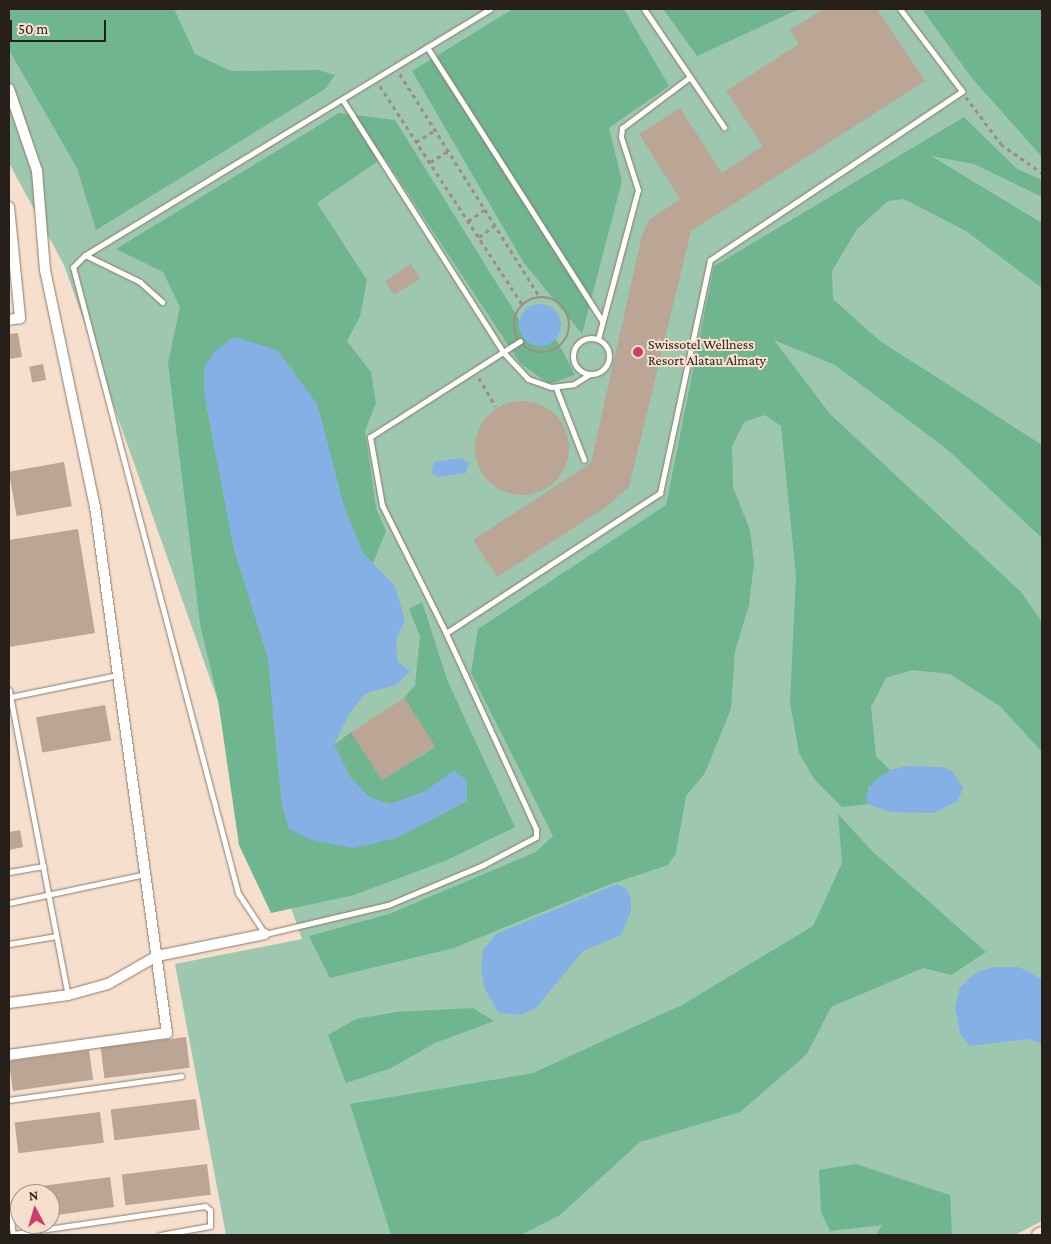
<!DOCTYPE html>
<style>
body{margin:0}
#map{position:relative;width:1051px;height:1244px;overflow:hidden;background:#f6dfcd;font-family:"Crimson Pro",serif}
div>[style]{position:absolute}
.green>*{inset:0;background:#9dc8af}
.forest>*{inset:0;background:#6fb590}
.water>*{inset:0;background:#85b0e5}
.round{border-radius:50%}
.building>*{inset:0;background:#bba594;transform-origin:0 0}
.path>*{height:2.5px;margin-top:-1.25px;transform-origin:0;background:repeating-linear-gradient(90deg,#9e8d80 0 4px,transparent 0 8px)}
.path>.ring{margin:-1.25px;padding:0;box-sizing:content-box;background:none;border:2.5px solid #9e8d80;border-radius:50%}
.roads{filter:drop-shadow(0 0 1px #8d7868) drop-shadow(0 0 1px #8d7868)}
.lane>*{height:5px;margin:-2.5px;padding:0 2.5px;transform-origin:2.5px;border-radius:2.5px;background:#fff}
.lane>.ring{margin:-2.5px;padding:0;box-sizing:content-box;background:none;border:5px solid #fff;border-radius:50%}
.street>*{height:10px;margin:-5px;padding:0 5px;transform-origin:5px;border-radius:5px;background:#fff}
.secondary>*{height:15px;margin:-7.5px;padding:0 7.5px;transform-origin:7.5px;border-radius:7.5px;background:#fee7e1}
.dots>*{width:14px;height:14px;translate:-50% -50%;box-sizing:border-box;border:2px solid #f6dfcd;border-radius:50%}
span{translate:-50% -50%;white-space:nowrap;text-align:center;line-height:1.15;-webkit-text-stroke:4px #f6dfcd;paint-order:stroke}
.poi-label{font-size:14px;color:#271f19}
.left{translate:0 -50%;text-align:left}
.frame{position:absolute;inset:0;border:10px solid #271f19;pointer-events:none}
.north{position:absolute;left:10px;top:1184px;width:50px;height:50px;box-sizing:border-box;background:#f6dfcd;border:1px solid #a39285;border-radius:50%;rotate:354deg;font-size:14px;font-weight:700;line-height:20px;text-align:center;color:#271f19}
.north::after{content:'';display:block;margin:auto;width:18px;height:22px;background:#cd3f69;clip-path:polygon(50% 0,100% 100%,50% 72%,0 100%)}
.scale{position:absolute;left:10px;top:20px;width:96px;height:22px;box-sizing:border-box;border:2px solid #271f19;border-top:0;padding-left:6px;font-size:15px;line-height:18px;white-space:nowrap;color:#271f19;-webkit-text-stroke:4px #f6dfcd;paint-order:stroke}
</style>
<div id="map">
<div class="green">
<div style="clip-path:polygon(9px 9px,1042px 9px,1042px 1221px,1015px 1235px,226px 1235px,175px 964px,302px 939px,64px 265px,9px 163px)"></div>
</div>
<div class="forest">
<div style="clip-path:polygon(9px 9px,174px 9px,195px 54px,231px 71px,318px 70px,335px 75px,325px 89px,96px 230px,77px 168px,9px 50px)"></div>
<div style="clip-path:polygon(513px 9px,624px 9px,669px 86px,609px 128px,622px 181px,582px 334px,524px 263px,412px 71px)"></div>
<div style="clip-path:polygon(663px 9px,799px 9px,697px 56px)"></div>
<div style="clip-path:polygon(922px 9px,1042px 9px,1042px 157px,971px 77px)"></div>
<div style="clip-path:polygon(339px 113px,395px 120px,519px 319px,520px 331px,545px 345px,556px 339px,575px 375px,549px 384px,520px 363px,384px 157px,317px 203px,367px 280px,360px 316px,347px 341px,371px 372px,376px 403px,365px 431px,376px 508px,386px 531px,373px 563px,363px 553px,344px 507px,317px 404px,204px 368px,205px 397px,234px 549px,268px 658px,282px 804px,289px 829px,396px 838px,467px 801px,454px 771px,424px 792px,390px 804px,369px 797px,350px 777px,334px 745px,351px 732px,382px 780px,435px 747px,404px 698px,415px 685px,420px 636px,409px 609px,422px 602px,448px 682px,515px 827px,445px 861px,354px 895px,271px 913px,239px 845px,218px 700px,200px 624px,168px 363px,180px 307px,163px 272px,116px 249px)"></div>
<div style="clip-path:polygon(964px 117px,1017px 169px,1042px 180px,1042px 197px,974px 164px,931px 156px,1042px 223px,1042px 288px,966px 231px,904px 199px,888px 201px,857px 229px,832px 271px,833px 299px,880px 341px,1042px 445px,1042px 538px,948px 450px,835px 365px,774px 340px,830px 414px,1021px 592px,1042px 622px,1042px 752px,1000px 706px,950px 674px,912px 670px,886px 678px,871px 707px,876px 756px,890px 770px,868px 788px,868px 804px,842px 807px,814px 779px,799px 753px,790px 703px,796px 576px,781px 426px,765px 415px,744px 422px,732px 447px,733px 487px,750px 530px,754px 563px,749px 605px,735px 651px,731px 709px,705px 773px,686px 796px,676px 853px,668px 865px,608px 885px,454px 948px,330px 978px,309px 936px,389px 914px,536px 852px,553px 836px,471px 673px,478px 629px,666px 505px,714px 266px)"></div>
<div style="clip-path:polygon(838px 814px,872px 851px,986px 952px,951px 975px,923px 968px,831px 1007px,807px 1054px,740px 1112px,640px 1142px,560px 1215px,521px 1235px,391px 1235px,350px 1104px,533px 1073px,682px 1005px,813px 926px,842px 863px)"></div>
<div style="clip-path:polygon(473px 1008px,494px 1021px,435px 1043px,391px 1068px,346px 1083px,328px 1035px,356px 1019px,397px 1012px)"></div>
<div style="clip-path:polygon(856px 1164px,950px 1195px,952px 1235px,876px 1235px,882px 1225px,830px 1231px,821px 1212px,819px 1170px)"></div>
</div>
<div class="water">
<div class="round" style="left:519px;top:304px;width:42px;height:42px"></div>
<div style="clip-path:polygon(234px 337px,277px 350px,317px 404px,344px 507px,363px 553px,395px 586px,405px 620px,396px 639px,398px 662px,410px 671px,396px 685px,366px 693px,349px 714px,334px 745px,350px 777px,369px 797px,390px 804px,424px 792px,454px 771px,467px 780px,467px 801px,396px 838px,353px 848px,312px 840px,289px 829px,282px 804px,268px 658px,234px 549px,205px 397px,204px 368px,215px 351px)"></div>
<div style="clip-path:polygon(460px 458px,469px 463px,466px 473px,438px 477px,431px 473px,434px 462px)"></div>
<div style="clip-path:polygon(907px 766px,944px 767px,953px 772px,963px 788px,958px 801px,933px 813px,890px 812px,868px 804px,866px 795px,873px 782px,890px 770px)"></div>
<div style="clip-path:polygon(617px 884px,626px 889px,631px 899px,631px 911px,621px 935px,583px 951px,537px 1007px,521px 1015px,499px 1013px,485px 990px,481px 968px,483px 950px,496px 934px)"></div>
<div style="clip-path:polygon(996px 967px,1019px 967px,1042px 979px,1042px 1044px,1028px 1039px,970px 1046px,960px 1033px,955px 1007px,960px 987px,977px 972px)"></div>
</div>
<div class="building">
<div style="clip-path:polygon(824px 9px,877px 9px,925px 81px,691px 231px,629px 487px,606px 507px,497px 577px,473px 540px,591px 463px,642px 235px,649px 220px,680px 199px,639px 134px,680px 108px,722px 173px,763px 146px,726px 91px,799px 44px,790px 30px)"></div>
<div style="left:411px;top:264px;width:17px;height:31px;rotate:57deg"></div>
<div style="clip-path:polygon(18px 333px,22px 357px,9px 359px,9px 334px)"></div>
<div style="left:43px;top:364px;width:16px;height:14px;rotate:79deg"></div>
<div class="round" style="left:475px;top:401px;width:94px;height:94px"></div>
<div style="left:64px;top:462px;width:45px;height:56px;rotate:80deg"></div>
<div style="clip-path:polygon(78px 529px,95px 633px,9px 647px,9px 540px)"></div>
<div style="left:404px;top:698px;width:57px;height:63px;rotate:57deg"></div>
<div style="left:105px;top:705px;width:36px;height:70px;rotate:80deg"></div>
<div style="clip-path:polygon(20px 830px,23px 847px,9px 850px,9px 832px)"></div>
<div style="left:186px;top:1037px;width:31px;height:86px;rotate:83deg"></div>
<div style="left:89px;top:1050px;width:30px;height:81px;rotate:82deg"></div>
<div style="left:196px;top:1099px;width:31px;height:86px;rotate:83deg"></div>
<div style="left:100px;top:1112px;width:31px;height:86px;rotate:83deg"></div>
<div style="left:207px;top:1164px;width:31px;height:86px;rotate:83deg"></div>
<div style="clip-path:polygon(110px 1177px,114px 1207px,50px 1216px,50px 1194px,26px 1194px,26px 1188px)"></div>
</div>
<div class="path">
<div style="left:400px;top:74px;width:263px;rotate:57.9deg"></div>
<div style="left:380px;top:86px;width:262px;rotate:56.9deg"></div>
<div style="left:966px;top:97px;width:59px;rotate:53.3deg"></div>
<div style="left:1001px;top:144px;width:50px;rotate:35.3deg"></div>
<div style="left:416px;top:142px;width:22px;rotate:-32deg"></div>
<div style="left:430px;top:162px;width:21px;rotate:-31deg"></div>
<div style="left:468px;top:221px;width:21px;rotate:-35deg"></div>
<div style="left:479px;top:237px;width:20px;rotate:-37deg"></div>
<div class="ring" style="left:514px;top:297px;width:53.5px;height:53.5px"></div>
<div style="left:479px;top:378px;width:33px;rotate:59deg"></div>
</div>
<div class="roads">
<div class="lane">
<div style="left:490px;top:9px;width:474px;rotate:148.7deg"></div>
<div style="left:85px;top:255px;width:17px;rotate:135deg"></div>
<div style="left:73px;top:267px;width:647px;rotate:75.23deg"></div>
<div style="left:238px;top:893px;width:49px;rotate:56.6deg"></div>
<div style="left:265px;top:934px;width:126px;rotate:-13.3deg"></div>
<div style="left:388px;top:905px;width:103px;rotate:-22.8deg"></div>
<div style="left:483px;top:865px;width:60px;rotate:-27.8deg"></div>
<div style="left:536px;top:837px;width:8px;rotate:-90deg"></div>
<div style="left:536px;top:829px;width:216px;rotate:-114.7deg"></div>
<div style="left:446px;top:633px;width:143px;rotate:-116.6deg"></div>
<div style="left:382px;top:505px;width:69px;rotate:-100deg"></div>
<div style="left:370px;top:437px;width:178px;rotate:-32.6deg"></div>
<div style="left:644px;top:9px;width:143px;rotate:55.9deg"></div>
<div style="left:427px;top:47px;width:325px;rotate:57.4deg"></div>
<div style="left:342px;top:99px;width:300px;rotate:57.5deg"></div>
<div style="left:503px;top:352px;width:37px;rotate:47deg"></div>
<div style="left:528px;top:379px;width:24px;rotate:19deg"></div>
<div style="left:551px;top:387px;width:23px;rotate:-7deg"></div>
<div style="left:574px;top:384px;width:19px;rotate:-32deg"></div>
<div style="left:85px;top:255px;width:61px;rotate:26.1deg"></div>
<div style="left:140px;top:282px;width:30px;rotate:42deg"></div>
<div class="ring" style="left:573px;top:338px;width:31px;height:31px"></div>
<div style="left:598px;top:339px;width:154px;rotate:-75deg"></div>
<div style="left:638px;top:190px;width:56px;rotate:-107.8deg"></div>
<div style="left:621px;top:137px;width:9px;rotate:-84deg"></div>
<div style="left:622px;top:128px;width:85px;rotate:-36.9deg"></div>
<div style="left:556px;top:388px;width:77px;rotate:68.7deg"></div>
<div style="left:446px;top:633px;width:256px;rotate:-33.2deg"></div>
<div style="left:660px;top:493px;width:238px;rotate:-77.9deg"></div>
<div style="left:710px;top:260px;width:303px;rotate:-33.8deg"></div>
<div style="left:962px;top:91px;width:103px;rotate:-127.1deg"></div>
<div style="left:9px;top:690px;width:311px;rotate:79.1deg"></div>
<div style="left:10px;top:697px;width:110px;rotate:-11.5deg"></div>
<div style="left:9px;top:872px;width:35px;rotate:-10deg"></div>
<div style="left:9px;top:903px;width:139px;rotate:-12deg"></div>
<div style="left:9px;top:944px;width:48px;rotate:-9.7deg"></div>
<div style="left:9px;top:1100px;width:174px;rotate:-7.9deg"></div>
<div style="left:9px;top:1206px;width:28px;rotate:82deg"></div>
<div style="left:13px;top:1234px;width:194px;rotate:-8.3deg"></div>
<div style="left:205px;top:1206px;width:6px;rotate:39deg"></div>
<div style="left:210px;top:1210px;width:16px;rotate:90deg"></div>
<div style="left:210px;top:1226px;width:51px;rotate:169.8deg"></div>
</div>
<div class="street">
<div style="left:9px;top:89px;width:87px;rotate:71.1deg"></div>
<div style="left:37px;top:171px;width:99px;rotate:85.4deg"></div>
<div style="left:45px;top:270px;width:242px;rotate:78.1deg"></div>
<div style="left:95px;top:507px;width:531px;rotate:82.21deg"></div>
<div style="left:167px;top:1033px;width:160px;rotate:172.1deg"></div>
<div style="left:9px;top:207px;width:112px;rotate:84.3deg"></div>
<div style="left:20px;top:318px;width:11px;rotate:170deg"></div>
<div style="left:9px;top:1003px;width:60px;rotate:-7.7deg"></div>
<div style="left:68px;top:995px;width:41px;rotate:-15.4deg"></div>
<div style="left:108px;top:984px;width:56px;rotate:-29.7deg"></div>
<div style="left:157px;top:956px;width:110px;rotate:-11.5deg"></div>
</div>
<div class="secondary">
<div style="left:1039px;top:1235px;width:3px;rotate:-18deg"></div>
</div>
</div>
<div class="dots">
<div style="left:638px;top:352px;background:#cd3f69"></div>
</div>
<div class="poi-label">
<span class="left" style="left:648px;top:352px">Swissotel Wellness<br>Resort Alatau Almaty</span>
</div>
<div class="frame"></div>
<div class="north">N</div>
<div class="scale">50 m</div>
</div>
